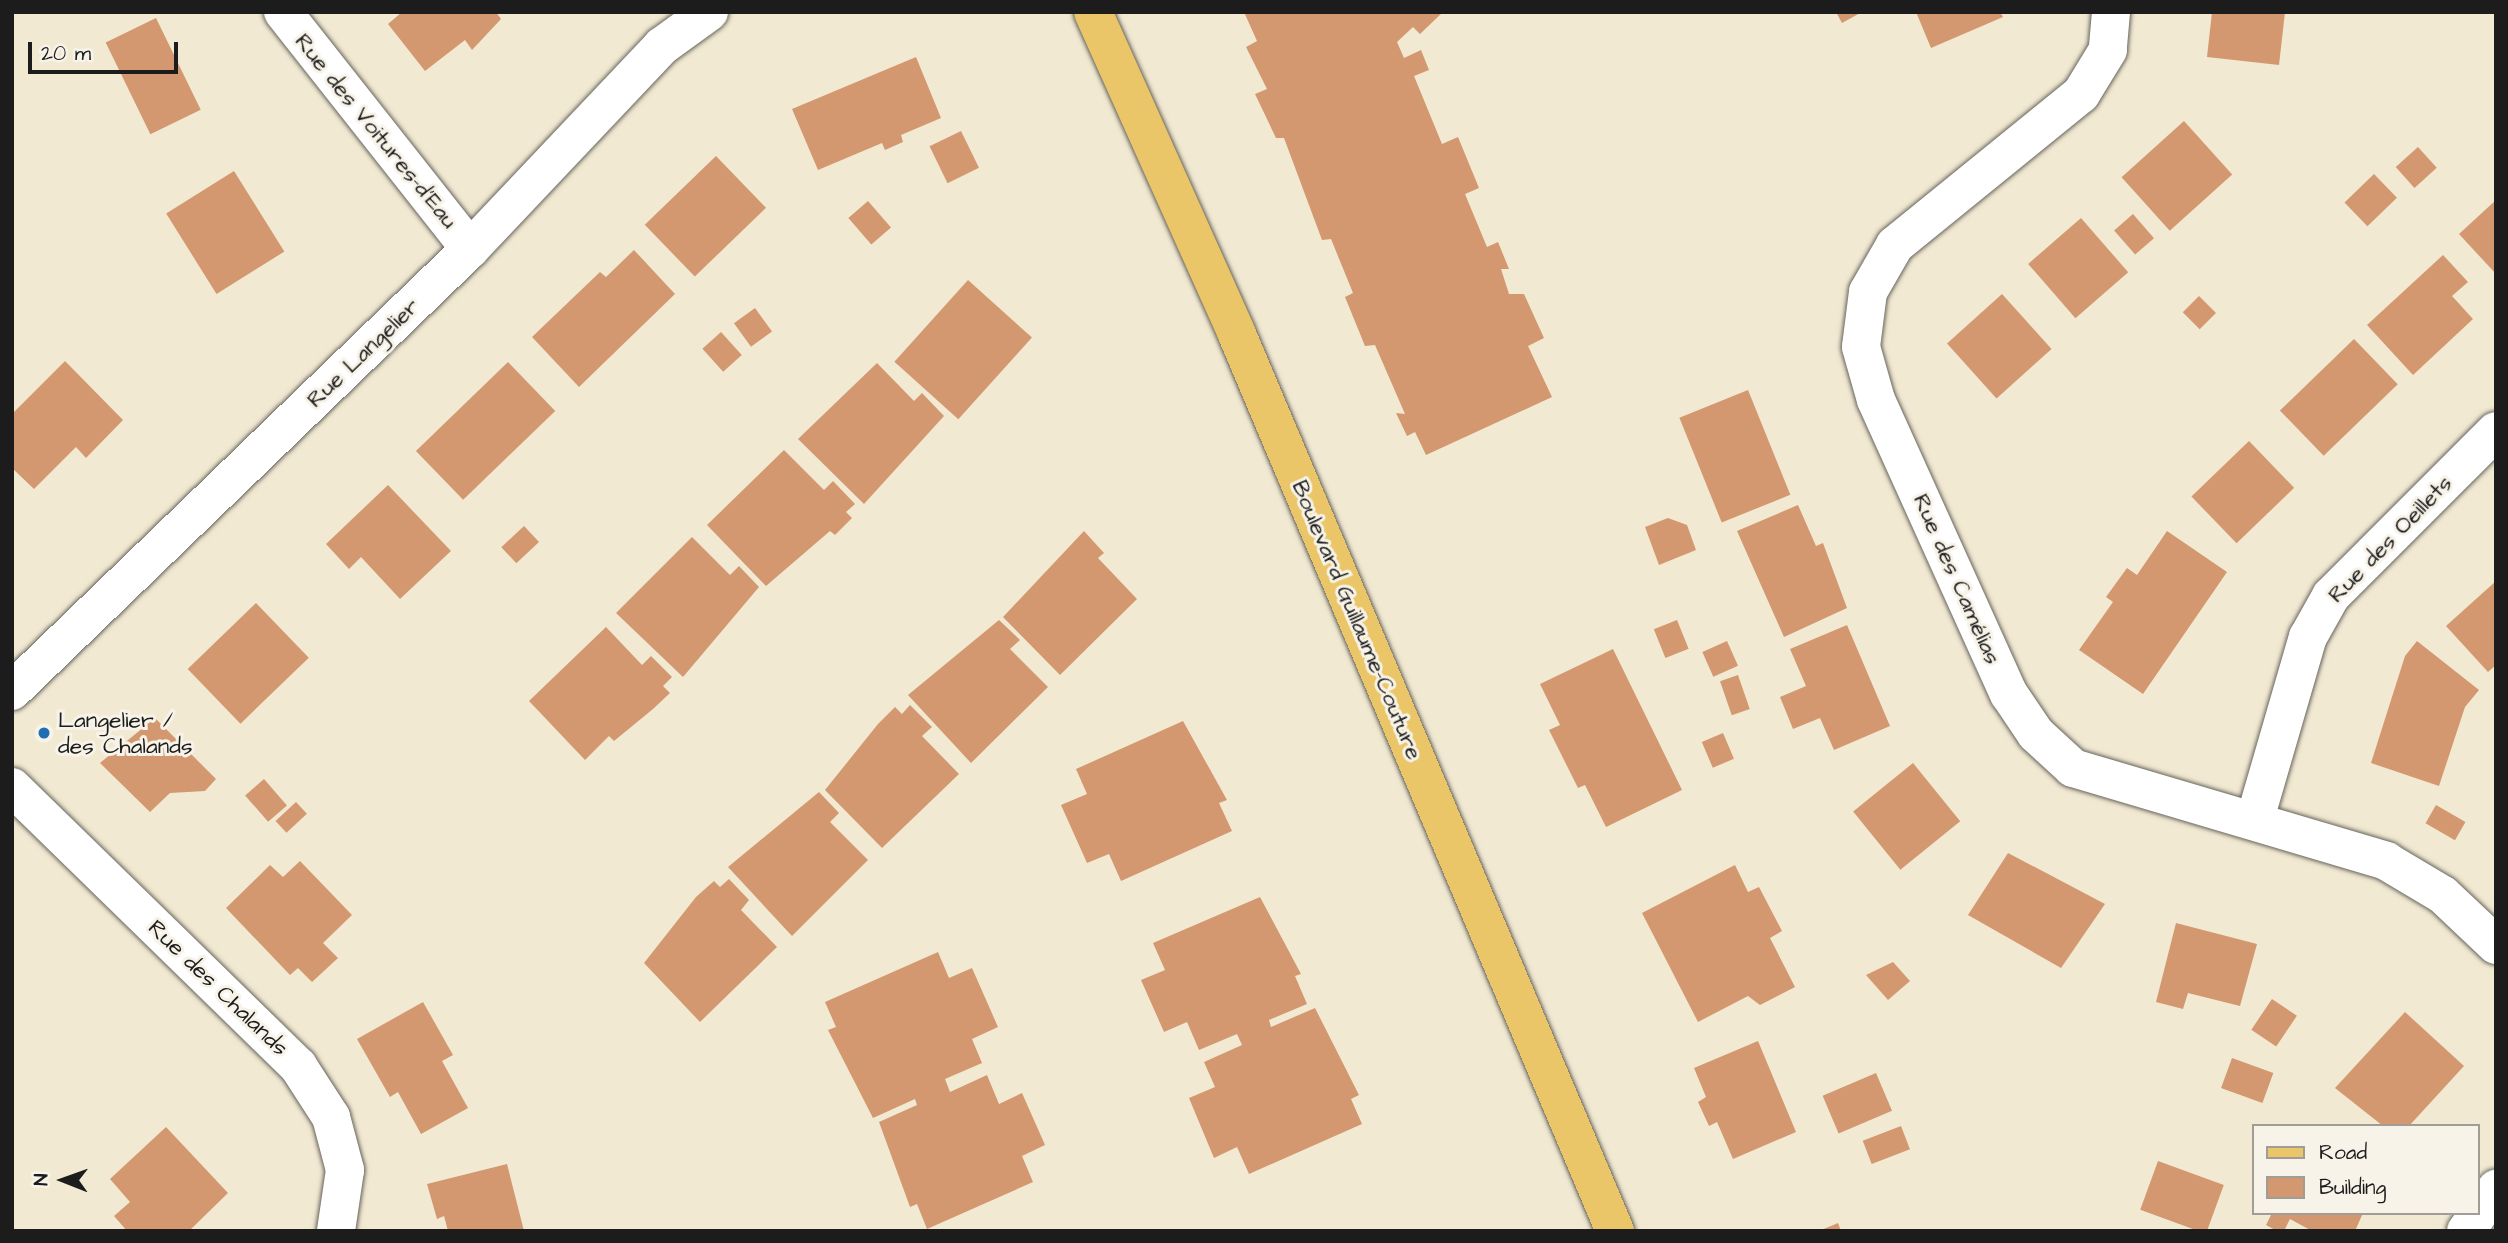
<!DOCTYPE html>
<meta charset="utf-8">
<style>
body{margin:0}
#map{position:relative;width:2508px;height:1243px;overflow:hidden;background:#f1e9d2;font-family:"Architects Daughter",sans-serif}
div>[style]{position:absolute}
.building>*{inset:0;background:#d39870;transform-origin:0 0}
.roads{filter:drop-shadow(0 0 2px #67645c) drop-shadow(0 0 2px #67645c)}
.minor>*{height:38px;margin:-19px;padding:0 19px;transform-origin:19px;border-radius:19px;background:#fff}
.major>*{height:38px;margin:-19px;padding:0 19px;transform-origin:19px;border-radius:19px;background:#eac669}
.dots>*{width:19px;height:19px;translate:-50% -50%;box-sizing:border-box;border:4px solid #f7f3e8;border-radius:50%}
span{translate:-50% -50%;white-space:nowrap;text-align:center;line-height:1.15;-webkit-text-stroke:6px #f7f3e8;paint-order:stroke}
.street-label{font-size:23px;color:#1c1c1c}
.poi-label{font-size:23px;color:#1c1c1c}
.left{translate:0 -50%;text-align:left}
.frame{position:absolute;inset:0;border:14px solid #1c1c1c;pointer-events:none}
.legend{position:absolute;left:2252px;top:1124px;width:228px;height:91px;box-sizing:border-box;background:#f7f3e8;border:2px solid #9f9d96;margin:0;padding:9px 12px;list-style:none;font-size:21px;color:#1c1c1c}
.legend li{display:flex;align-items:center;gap:14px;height:35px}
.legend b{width:35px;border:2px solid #9f9d96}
.north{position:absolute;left:28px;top:1145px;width:70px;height:70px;-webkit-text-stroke:5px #f7f3e8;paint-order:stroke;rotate:271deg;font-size:19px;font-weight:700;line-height:28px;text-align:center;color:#1c1c1c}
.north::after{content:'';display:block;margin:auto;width:24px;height:32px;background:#1c1c1c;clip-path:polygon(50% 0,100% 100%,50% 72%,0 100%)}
.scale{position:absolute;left:28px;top:42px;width:150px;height:32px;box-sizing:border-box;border:4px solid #1c1c1c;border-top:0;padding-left:9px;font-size:21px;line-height:24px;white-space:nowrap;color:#1c1c1c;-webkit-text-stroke:5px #f7f3e8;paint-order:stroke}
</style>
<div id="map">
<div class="building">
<div style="clip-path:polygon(402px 12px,496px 12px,501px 19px,472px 50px,465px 40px,425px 71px,388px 24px)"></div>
<div style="clip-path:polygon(1244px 12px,1443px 12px,1420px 34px,1413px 27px,1397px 42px,1404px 58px,1421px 50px,1429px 70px,1414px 76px,1442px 144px,1458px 137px,1479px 188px,1465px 194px,1487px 247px,1498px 242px,1509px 269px,1501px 269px,1509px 294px,1524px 294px,1544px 338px,1528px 346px,1552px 397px,1426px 455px,1415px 432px,1407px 436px,1396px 413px,1405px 414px,1375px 345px,1365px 346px,1345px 297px,1353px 293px,1331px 239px,1322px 240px,1284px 138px,1276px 138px,1255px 94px,1267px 89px,1246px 47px,1257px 41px)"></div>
<div style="clip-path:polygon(1836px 12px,1862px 12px,1842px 23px)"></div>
<div style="clip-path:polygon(1916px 12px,2000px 12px,2003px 17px,1931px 48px)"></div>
<div style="clip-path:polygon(2212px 12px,2285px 12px,2279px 65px,2207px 57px)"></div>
<div style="left:156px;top:18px;width:102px;height:56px;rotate:64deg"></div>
<div style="clip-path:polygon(916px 57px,941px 118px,901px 135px,903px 142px,885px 150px,882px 143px,818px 170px,792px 109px)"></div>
<div style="left:2184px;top:121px;width:72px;height:84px;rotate:48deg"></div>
<div style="left:961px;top:131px;width:41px;height:35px;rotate:64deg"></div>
<div style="left:2418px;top:147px;width:28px;height:30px;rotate:48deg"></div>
<div style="left:716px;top:156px;width:72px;height:99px;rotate:46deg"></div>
<div style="left:234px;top:171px;width:95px;height:80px;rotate:58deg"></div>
<div style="left:2374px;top:174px;width:33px;height:41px;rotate:46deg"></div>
<div style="clip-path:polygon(2496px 200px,2496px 274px,2459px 234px)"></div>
<div style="left:868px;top:201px;width:35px;height:26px;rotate:49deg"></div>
<div style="left:2133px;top:214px;width:32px;height:25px;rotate:49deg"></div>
<div style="left:2081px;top:218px;width:72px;height:70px;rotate:49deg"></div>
<div style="clip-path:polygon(634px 250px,675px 294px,579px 387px,532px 337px,600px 272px,606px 277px)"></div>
<div style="clip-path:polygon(2443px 255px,2468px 282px,2452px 296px,2473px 319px,2413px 375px,2367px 325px)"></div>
<div style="left:968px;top:280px;width:86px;height:110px;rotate:42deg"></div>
<div style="left:2002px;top:294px;width:74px;height:74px;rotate:48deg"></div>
<div style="left:2199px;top:296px;width:24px;height:23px;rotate:45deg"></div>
<div style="left:755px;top:308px;width:29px;height:26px;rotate:54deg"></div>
<div style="left:721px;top:332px;width:31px;height:25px;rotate:48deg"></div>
<div style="left:2354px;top:339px;width:63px;height:103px;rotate:46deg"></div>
<div style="clip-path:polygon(65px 361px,123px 420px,86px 458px,76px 447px,34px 489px,12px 468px,12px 414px)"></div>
<div style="left:508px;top:362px;width:68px;height:128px;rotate:46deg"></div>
<div style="clip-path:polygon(877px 363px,914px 401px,922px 393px,944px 416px,864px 504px,798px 439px)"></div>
<div style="left:1748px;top:390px;width:113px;height:74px;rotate:68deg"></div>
<div style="left:2249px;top:441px;width:65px;height:80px;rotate:46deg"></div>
<div style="clip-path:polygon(784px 450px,824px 490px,833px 481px,855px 504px,846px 512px,852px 518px,835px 535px,830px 531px,766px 586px,707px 525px)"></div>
<div style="clip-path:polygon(388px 485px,451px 551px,400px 599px,361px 557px,349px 569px,326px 544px)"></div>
<div style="clip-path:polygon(1798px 505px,1816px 546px,1823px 543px,1847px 608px,1784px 637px,1737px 531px)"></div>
<div style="clip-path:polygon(1668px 518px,1687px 525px,1696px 550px,1659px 565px,1645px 527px)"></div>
<div style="left:524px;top:526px;width:22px;height:31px;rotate:47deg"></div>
<div style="clip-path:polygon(1084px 531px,1104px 553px,1098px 558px,1137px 599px,1060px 675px,1003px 617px)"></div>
<div style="clip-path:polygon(2167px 531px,2227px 572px,2143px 694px,2079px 650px,2113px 602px,2106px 597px,2127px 568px,2137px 575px)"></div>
<div style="clip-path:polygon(692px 537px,730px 575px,739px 566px,759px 587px,683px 677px,616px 613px)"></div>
<div style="clip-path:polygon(2496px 581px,2496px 665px,2488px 672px,2446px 626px)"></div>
<div style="left:256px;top:603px;width:76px;height:95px;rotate:46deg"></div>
<div style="clip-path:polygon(999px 620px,1020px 640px,1010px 649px,1048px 687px,971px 763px,908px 695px)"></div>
<div style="left:1677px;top:620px;width:31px;height:25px;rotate:68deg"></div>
<div style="clip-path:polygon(1847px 625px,1890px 726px,1834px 750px,1820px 718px,1793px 729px,1780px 697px,1806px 686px,1790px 649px)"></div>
<div style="clip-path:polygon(606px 627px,642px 665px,651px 656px,672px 677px,663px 686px,670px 693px,653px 709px,614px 741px,609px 736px,585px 760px,529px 701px)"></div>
<div style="left:1727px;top:641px;width:27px;height:27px;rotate:66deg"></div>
<div style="clip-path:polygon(2417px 641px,2479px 690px,2465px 707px,2439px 786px,2371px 763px,2405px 656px)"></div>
<div style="clip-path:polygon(1613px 649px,1682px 790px,1606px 827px,1585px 785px,1578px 788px,1549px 730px,1560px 725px,1540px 684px)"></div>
<div style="left:1738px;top:675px;width:36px;height:19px;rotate:71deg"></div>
<div style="clip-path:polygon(910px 705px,932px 727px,922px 736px,959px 774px,882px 848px,825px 790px,878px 724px,895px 707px,902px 714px)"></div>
<div style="clip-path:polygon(155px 718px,216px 779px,205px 791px,170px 793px,150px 812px,100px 763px)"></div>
<div style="clip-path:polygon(1183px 721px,1227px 800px,1219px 803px,1232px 831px,1121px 881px,1109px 854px,1087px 863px,1061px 805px,1087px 794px,1076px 769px)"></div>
<div style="left:1723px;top:733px;width:28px;height:23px;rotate:67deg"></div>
<div style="left:1913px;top:763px;width:75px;height:77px;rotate:51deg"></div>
<div style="left:264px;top:779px;width:35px;height:25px;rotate:49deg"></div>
<div style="clip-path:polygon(819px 792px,839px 813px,830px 822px,868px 860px,792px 936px,728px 867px)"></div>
<div style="left:296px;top:802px;width:16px;height:28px;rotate:47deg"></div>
<div style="left:2436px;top:805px;width:34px;height:21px;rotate:30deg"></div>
<div style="clip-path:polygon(2008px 853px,2105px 904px,2061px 968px,1968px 915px)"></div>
<div style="clip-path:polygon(300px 861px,352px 915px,323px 943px,338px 958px,312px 982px,298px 968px,290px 975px,226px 908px,270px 865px,283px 877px)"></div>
<div style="clip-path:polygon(1735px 865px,1748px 892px,1759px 887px,1782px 931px,1770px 938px,1795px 987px,1760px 1005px,1748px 996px,1698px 1022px,1642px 913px)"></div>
<div style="clip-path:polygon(729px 879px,749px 900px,741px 910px,777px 947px,700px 1022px,644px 963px,696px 897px,714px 881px,720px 887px)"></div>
<div style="clip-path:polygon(1260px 897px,1301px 974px,1295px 976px,1307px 1004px,1269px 1020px,1271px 1027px,1315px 1008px,1359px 1095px,1351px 1099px,1362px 1124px,1249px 1174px,1237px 1147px,1214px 1158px,1189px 1098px,1215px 1087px,1204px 1062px,1242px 1045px,1237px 1034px,1199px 1050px,1187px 1022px,1164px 1032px,1141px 980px,1165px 970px,1153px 943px)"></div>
<div style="clip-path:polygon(2176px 923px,2257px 944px,2240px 1006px,2188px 993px,2183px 1009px,2156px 1002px)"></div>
<div style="clip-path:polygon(938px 952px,949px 978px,972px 968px,998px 1027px,972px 1039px,982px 1063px,945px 1079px,950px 1092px,987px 1075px,999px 1104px,1022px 1093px,1045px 1145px,1022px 1156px,1033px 1182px,927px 1229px,917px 1204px,910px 1207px,879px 1122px,917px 1105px,915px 1099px,873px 1118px,828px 1030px,836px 1027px,825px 1002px)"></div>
<div style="clip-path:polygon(1893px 962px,1910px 981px,1888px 1000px,1866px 975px)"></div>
<div style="left:2272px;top:999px;width:30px;height:37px;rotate:34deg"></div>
<div style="clip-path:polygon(423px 1002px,453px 1055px,442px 1061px,468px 1108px,421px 1134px,398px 1092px,390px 1097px,357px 1039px)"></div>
<div style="clip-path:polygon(2405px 1012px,2464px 1066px,2409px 1126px,2383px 1126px,2335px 1088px)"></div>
<div style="clip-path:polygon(1758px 1041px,1796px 1132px,1733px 1159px,1717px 1122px,1709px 1126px,1698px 1102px,1706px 1097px,1694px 1068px)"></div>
<div style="left:2232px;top:1058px;width:44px;height:32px;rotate:20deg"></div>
<div style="left:1876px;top:1073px;width:41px;height:58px;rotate:67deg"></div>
<div style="left:1901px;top:1126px;width:25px;height:41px;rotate:69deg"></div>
<div style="clip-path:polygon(166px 1127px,228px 1193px,189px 1231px,127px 1231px,114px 1216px,130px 1202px,110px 1179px)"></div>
<div style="left:2158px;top:1161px;width:70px;height:52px;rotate:20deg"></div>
<div style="clip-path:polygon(507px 1164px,524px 1231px,448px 1231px,444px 1216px,437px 1219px,427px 1184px)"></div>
<div style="clip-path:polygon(2272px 1213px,2363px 1213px,2355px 1231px,2312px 1231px,2290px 1219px,2284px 1231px,2277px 1231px,2266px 1225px)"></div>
<div style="clip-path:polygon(1838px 1223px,1841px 1231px,1819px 1231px)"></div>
</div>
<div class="roads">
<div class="minor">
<div style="left:283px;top:12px;width:302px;rotate:51.7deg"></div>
<div style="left:2111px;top:12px;width:38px;rotate:95deg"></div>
<div style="left:2108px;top:50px;width:52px;rotate:121.5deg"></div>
<div style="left:2081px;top:94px;width:240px;rotate:140.9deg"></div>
<div style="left:1895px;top:245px;width:54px;rotate:119.9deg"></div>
<div style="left:1868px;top:292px;width:55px;rotate:97.3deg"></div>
<div style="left:1861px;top:347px;width:55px;rotate:74.2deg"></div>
<div style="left:1876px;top:400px;width:323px;rotate:65.7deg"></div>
<div style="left:2009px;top:694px;width:48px;rotate:56deg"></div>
<div style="left:2036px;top:734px;width:50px;rotate:42.6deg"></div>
<div style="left:2073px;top:768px;width:327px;rotate:16.5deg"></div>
<div style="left:2386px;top:861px;width:66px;rotate:30.8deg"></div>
<div style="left:2443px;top:895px;width:73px;rotate:43.3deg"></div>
<div style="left:12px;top:691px;width:636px;rotate:-43.98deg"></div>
<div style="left:470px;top:249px;width:279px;rotate:-46.6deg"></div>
<div style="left:662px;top:46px;width:58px;rotate:-35.9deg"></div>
<div style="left:12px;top:787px;width:400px;rotate:44.3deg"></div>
<div style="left:298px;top:1066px;width:61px;rotate:57.1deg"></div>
<div style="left:331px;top:1117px;width:55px;rotate:75.2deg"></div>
<div style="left:345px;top:1170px;width:62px;rotate:98.4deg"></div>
<div style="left:2255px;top:819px;width:190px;rotate:-73.8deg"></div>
<div style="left:2308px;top:637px;width:47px;rotate:-60.7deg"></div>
<div style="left:2331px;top:596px;width:233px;rotate:-45deg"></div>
<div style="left:2466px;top:1231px;width:52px;rotate:-54.5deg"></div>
</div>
<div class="major">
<div style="left:1093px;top:12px;width:350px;rotate:65.9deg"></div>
<div style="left:1236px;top:332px;width:976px;rotate:67.14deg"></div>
</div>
</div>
<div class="dots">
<div style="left:44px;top:733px;background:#1f6fb2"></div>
</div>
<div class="street-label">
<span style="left:376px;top:131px;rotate:51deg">Rue des Voitures-d'Eau</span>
<span style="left:363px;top:353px;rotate:-44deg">Rue Langelier</span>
<span style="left:2390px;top:539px;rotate:-46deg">Rue des Oeillets</span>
<span style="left:1957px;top:579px;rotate:66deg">Rue des Camélias</span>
<span style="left:1357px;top:620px;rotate:67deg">Boulevard Guillaume-Couture</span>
<span style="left:218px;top:988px;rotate:44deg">Rue des Chalands</span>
</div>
<div class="poi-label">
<span class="left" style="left:58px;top:733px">Langelier /<br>des Chalands</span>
</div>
<div class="frame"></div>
<ul class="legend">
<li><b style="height:9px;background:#eac669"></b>Road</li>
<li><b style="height:19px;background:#d39870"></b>Building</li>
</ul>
<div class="north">N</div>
<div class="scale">20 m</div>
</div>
